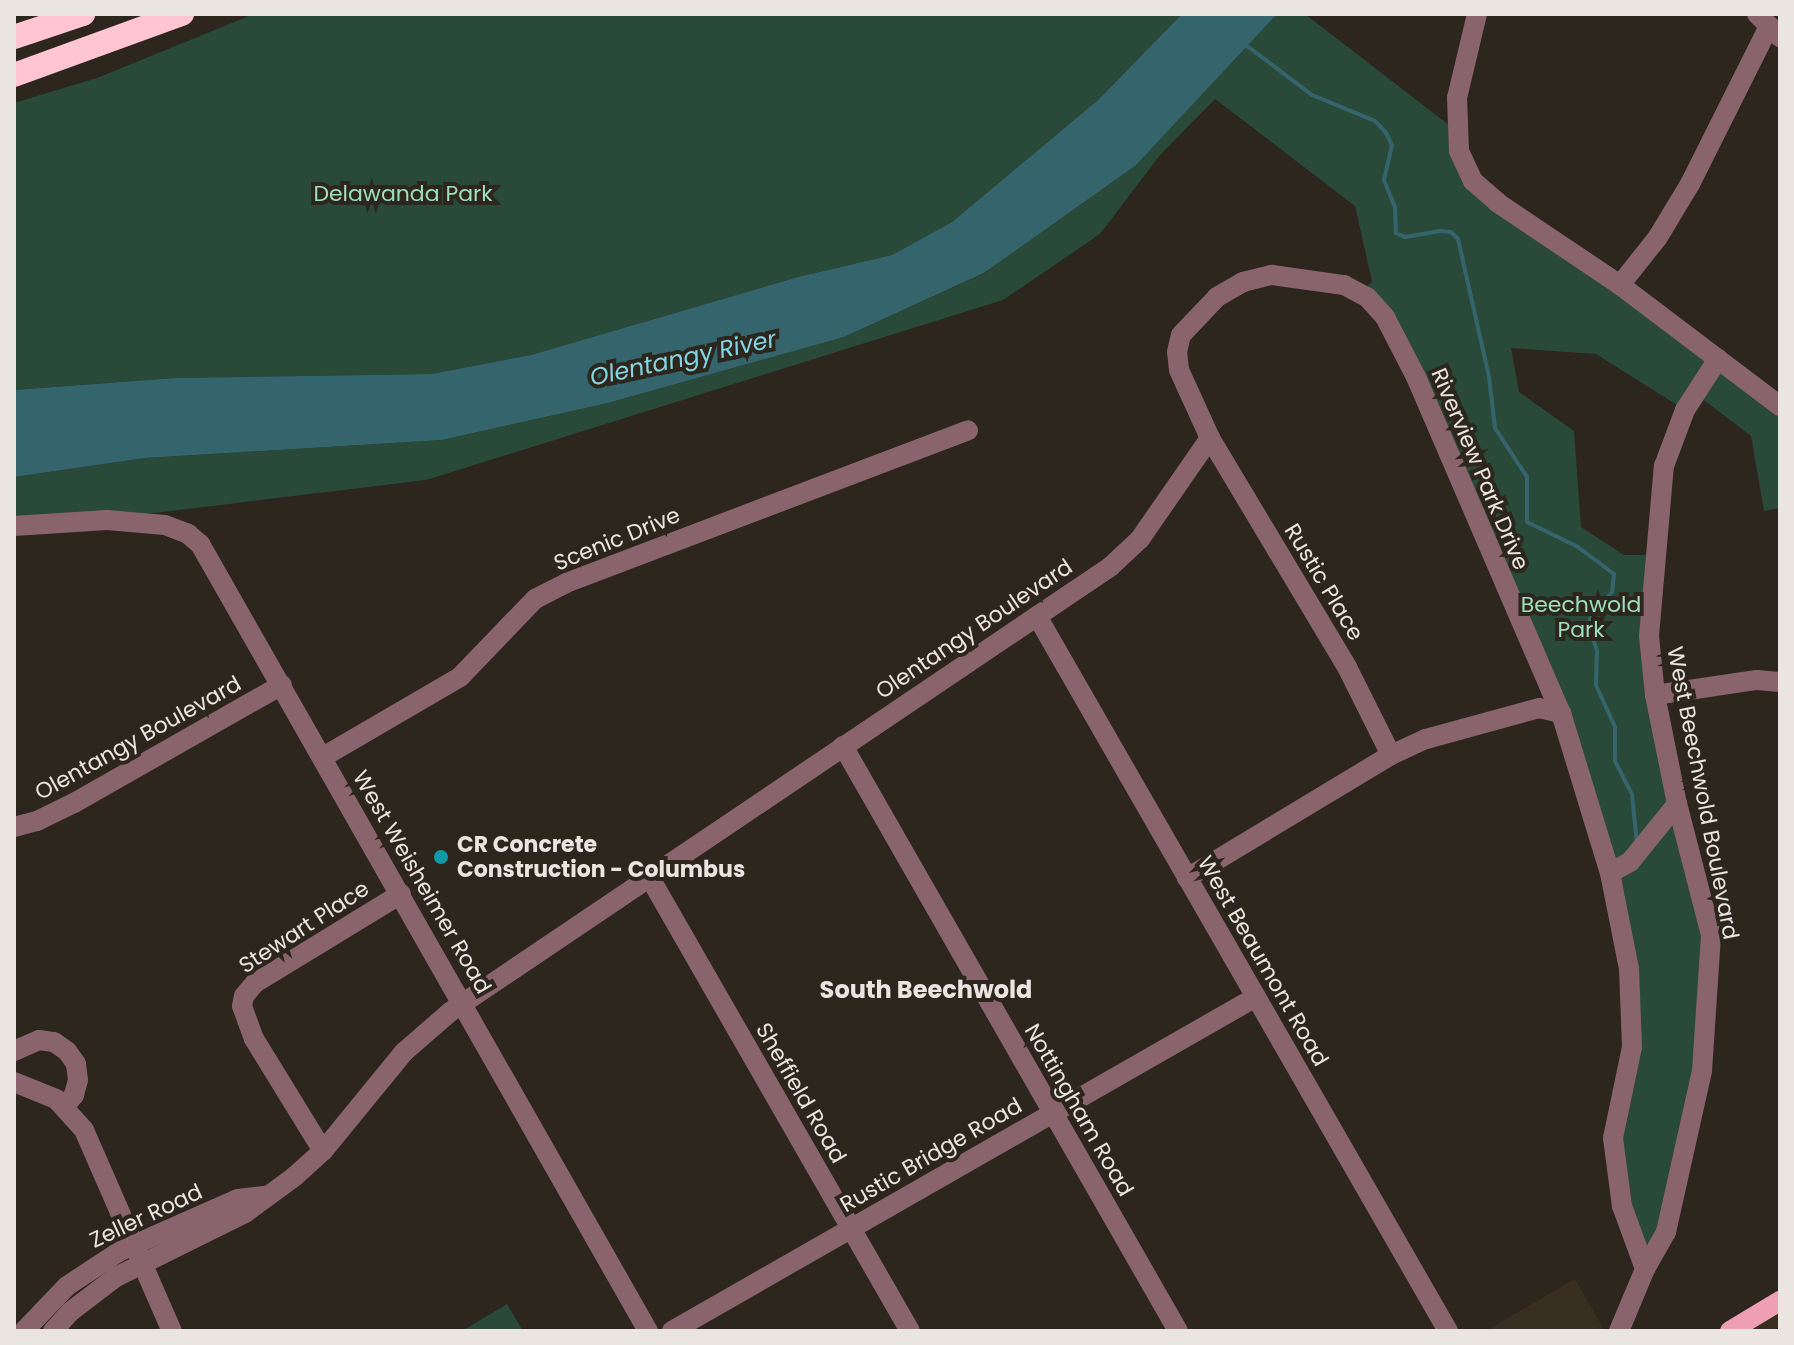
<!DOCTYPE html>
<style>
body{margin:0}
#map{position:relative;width:1794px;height:1345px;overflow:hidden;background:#2d261d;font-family:Poppins,sans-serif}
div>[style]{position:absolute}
.built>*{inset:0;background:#392f21}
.green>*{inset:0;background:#294939}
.water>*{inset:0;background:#35656c}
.stream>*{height:4px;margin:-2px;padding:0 2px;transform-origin:2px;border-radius:2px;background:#35656c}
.minor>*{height:20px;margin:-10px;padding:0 10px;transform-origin:10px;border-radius:10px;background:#8a646c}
.major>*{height:20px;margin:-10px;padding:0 10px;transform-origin:10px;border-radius:10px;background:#ee9fb2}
.highway>*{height:24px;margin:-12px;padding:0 12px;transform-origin:12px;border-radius:12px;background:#ffc5d1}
.dots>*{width:22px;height:22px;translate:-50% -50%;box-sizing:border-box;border:4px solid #2d261d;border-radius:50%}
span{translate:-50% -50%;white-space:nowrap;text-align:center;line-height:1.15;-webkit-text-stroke:8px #2d261d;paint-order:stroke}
.park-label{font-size:22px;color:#9ddfbc}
.street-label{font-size:22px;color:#eae5df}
.poi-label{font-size:22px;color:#eae5df;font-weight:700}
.left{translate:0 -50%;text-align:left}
.water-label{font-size:24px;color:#82d5e3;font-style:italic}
.neighbourhood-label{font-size:24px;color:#eae5df;font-weight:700}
.frame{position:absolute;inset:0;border:16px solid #eae5df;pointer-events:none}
</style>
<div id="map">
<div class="built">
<div style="clip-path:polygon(1575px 1279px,1605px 1331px,1485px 1331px)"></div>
<div style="clip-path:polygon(1780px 1300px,1780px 1331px,1728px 1331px)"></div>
</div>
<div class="green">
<div style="clip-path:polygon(254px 14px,1182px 14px,1098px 100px,952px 222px,892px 255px,798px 277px,531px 355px,431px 374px,174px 378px,14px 390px,14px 103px,97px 78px)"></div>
<div style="clip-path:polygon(1277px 14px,1305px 14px,1458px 132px,1473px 181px,1780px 406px,1780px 508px,1764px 511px,1751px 436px,1696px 394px,1685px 410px,1596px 354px,1511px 348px,1519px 392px,1574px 431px,1581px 527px,1624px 555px,1655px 555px,1649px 636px,1711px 935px,1702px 1071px,1645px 1269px,1613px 1138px,1629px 969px,1580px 769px,1434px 422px,1361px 294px,1372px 281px,1355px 206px,1215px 99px,1160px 155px,1100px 234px,1003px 300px,426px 480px,14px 530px,14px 477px,145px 458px,442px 440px,608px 403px,844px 337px,985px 273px,1029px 240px)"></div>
<div style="clip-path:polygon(507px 1304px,523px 1331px,462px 1331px)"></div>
</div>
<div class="water">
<div style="clip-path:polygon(1182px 14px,1277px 14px,1136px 165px,984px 273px,844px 337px,608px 403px,442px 440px,145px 458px,14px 477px,14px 390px,174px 378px,431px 374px,531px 355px,798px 277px,892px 255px,952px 222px,1098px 100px)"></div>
</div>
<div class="stream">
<div style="left:1247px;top:46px;width:81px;rotate:37deg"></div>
<div style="left:1312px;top:95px;width:68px;rotate:22.4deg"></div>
<div style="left:1375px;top:121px;width:16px;rotate:47deg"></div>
<div style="left:1386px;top:133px;width:13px;rotate:63deg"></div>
<div style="left:1392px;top:145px;width:36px;rotate:103deg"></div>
<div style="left:1384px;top:180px;width:29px;rotate:68deg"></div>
<div style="left:1395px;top:207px;width:26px;rotate:88deg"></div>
<div style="left:1396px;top:233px;width:10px;rotate:24deg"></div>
<div style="left:1405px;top:237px;width:35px;rotate:-10deg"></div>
<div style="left:1439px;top:231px;width:12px;rotate:5deg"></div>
<div style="left:1451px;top:232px;width:10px;rotate:45deg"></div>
<div style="left:1458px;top:239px;width:141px;rotate:77.3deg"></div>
<div style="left:1489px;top:377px;width:51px;rotate:83.3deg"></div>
<div style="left:1495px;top:428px;width:59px;rotate:56.9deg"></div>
<div style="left:1527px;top:477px;width:45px;rotate:90deg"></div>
<div style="left:1527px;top:522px;width:57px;rotate:26.1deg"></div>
<div style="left:1578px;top:547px;width:45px;rotate:36.9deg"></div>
<div style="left:1614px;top:574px;width:18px;rotate:96deg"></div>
<div style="left:1612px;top:592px;width:35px;rotate:129deg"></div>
<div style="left:1590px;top:619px;width:11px;rotate:90deg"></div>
<div style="left:1590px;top:630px;width:21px;rotate:71deg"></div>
<div style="left:1597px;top:650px;width:35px;rotate:92deg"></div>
<div style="left:1596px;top:685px;width:46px;rotate:65.7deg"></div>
<div style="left:1615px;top:727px;width:34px;rotate:90deg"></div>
<div style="left:1615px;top:761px;width:38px;rotate:63deg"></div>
<div style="left:1632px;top:795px;width:48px;rotate:84.1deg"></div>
</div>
<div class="minor">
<div style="left:1477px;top:14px;width:86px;rotate:103.4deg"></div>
<div style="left:1457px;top:98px;width:53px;rotate:87.8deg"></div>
<div style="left:1459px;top:151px;width:33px;rotate:65deg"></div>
<div style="left:1473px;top:181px;width:33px;rotate:41deg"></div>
<div style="left:1498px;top:203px;width:147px;rotate:33.9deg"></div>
<div style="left:1620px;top:285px;width:201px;rotate:37.1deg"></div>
<div style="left:1757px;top:14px;width:33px;rotate:45deg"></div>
<div style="left:1620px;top:285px;width:61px;rotate:-51.6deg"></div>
<div style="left:1658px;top:237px;width:62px;rotate:-58.9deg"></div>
<div style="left:1690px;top:184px;width:177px;rotate:-63.4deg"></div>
<div style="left:14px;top:526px;width:93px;rotate:-3.7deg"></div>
<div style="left:107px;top:520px;width:58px;rotate:4.9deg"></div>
<div style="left:165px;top:525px;width:25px;rotate:21deg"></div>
<div style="left:188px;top:534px;width:16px;rotate:40deg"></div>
<div style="left:200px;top:544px;width:906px;rotate:60.35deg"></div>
<div style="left:1037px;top:616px;width:825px;rotate:60.11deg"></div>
<div style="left:1655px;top:695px;width:103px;rotate:-8.4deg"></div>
<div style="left:1757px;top:680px;width:23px;rotate:5deg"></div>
<div style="left:843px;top:746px;width:674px;rotate:60.2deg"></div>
<div style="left:1391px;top:755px;width:98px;rotate:-116.6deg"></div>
<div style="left:1347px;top:667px;width:267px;rotate:-120.9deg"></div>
<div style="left:1210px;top:438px;width:75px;rotate:-114.5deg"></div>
<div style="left:1179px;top:370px;width:18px;rotate:-96deg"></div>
<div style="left:1177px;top:352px;width:17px;rotate:-77deg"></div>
<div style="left:1181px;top:335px;width:52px;rotate:-46.5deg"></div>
<div style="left:1217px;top:297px;width:30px;rotate:-30deg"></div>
<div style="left:1243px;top:282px;width:30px;rotate:-14deg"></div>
<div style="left:1272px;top:275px;width:73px;rotate:7.9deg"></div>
<div style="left:1344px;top:285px;width:26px;rotate:28deg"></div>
<div style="left:1367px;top:297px;width:27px;rotate:48deg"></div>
<div style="left:1385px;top:317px;width:68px;rotate:62.7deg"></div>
<div style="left:1416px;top:377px;width:366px;rotate:66.7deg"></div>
<div style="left:1561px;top:713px;width:167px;rotate:73deg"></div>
<div style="left:1610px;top:873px;width:98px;rotate:78.8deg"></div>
<div style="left:1629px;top:969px;width:78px;rotate:87.8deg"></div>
<div style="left:1632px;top:1047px;width:93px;rotate:101.8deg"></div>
<div style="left:1613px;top:1138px;width:69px;rotate:82.5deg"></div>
<div style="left:1622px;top:1206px;width:67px;rotate:69.9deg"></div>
<div style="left:323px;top:757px;width:159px;rotate:-30.3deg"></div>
<div style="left:460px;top:677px;width:108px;rotate:-46.1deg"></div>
<div style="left:535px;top:599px;width:35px;rotate:-27deg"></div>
<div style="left:566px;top:583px;width:430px;rotate:-20.8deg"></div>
<div style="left:14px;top:827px;width:24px;rotate:-15deg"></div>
<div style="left:37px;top:821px;width:41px;rotate:-25.9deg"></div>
<div style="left:74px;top:803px;width:239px;rotate:-29.6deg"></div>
<div style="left:1610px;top:873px;width:23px;rotate:-29deg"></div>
<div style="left:1630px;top:862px;width:75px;rotate:-51deg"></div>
<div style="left:650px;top:878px;width:522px;rotate:60.15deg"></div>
<div style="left:1187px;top:878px;width:238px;rotate:-31.1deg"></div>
<div style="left:1391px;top:755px;width:38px;rotate:-25deg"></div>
<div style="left:1426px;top:739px;width:117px;rotate:-15.3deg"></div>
<div style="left:1539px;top:708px;width:23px;rotate:13deg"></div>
<div style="left:14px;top:1051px;width:27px;rotate:-24deg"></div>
<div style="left:39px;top:1040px;width:15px;rotate:8deg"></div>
<div style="left:54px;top:1042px;width:16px;rotate:35deg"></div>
<div style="left:67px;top:1051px;width:16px;rotate:55deg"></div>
<div style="left:76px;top:1064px;width:16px;rotate:83deg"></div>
<div style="left:78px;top:1080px;width:16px;rotate:105deg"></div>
<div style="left:74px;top:1095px;width:14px;rotate:129deg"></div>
<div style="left:14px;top:1082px;width:45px;rotate:22deg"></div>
<div style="left:56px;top:1099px;width:42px;rotate:47.9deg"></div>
<div style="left:84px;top:1130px;width:219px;rotate:66.4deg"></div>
<div style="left:323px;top:1151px;width:132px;rotate:-121.6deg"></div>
<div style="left:254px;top:1039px;width:35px;rotate:-110deg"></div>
<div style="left:242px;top:1006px;width:10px;rotate:-79deg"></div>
<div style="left:244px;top:996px;width:17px;rotate:-50deg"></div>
<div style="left:255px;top:983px;width:171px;rotate:-31.4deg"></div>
<div style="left:24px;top:1331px;width:62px;rotate:-46.3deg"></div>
<div style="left:67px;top:1286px;width:64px;rotate:-33.4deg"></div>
<div style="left:120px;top:1251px;width:129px;rotate:-23.8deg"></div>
<div style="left:238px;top:1199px;width:26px;rotate:-7deg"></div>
<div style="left:53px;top:1331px;width:25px;rotate:-48deg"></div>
<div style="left:70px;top:1312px;width:58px;rotate:-37.3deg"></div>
<div style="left:116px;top:1277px;width:144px;rotate:-26.4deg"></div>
<div style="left:245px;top:1213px;width:61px;rotate:-36.3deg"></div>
<div style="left:294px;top:1177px;width:39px;rotate:-42deg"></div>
<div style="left:323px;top:1151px;width:128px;rotate:-50.7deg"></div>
<div style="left:404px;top:1052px;width:61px;rotate:-41deg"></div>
<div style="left:450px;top:1012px;width:796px;rotate:-33.99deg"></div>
<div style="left:1110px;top:567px;width:41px;rotate:-43deg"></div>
<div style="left:1140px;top:539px;width:123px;rotate:-55.3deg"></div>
<div style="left:672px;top:1331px;width:673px;rotate:-29.77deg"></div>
<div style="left:1619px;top:1331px;width:67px;rotate:-67.2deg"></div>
<div style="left:1645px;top:1269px;width:43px;rotate:-60.4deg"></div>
<div style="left:1666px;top:1232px;width:165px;rotate:-77.4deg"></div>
<div style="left:1702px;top:1071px;width:136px;rotate:-86.2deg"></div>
<div style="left:1711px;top:935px;width:135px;rotate:-104.5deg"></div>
<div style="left:1677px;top:804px;width:111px;rotate:-101.4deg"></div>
<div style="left:1655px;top:695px;width:59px;rotate:-95.8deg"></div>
<div style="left:1649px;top:636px;width:171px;rotate:-85deg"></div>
<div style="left:1664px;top:466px;width:60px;rotate:-69.4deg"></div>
<div style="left:1685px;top:410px;width:61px;rotate:-57.1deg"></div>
</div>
<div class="major">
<div style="left:1730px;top:1331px;width:58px;rotate:-31deg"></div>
</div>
<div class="highway">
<div style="left:14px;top:37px;width:73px;rotate:-18.4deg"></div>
<div style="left:14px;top:75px;width:179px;rotate:-20deg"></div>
</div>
<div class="dots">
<div style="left:441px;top:857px;background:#0f9aa8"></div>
</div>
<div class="park-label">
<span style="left:403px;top:194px">Delawanda Park</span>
<span style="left:1581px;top:617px">Beechwold<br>Park</span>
</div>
<div class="street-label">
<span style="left:1480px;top:469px;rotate:67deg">Riverview Park Drive</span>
<span style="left:617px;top:539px;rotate:-22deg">Scenic Drive</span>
<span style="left:1324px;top:582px;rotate:59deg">Rustic Place</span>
<span style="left:974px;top:629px;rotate:-34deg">Olentangy Boulevard</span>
<span style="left:138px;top:738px;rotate:-29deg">Olentangy Boulevard</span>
<span style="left:1703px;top:793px;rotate:79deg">West Beechwold Boulevard</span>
<span style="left:422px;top:882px;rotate:60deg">West Weisheimer Road</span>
<span style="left:304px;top:927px;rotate:-33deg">Stewart Place</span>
<span style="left:1263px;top:961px;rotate:60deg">West Beaumont Road</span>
<span style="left:801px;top:1093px;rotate:60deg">Sheffield Road</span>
<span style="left:1079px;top:1110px;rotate:60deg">Nottingham Road</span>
<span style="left:931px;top:1155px;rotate:-30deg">Rustic Bridge Road</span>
<span style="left:146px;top:1216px;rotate:-25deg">Zeller Road</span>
</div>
<div class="poi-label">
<span class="left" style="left:457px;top:857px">CR Concrete<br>Construction - Columbus</span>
</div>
<div class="water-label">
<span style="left:683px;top:358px;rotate:-12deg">Olentangy River</span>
</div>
<div class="neighbourhood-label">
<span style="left:926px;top:990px">South Beechwold</span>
</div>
<div class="frame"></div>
</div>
